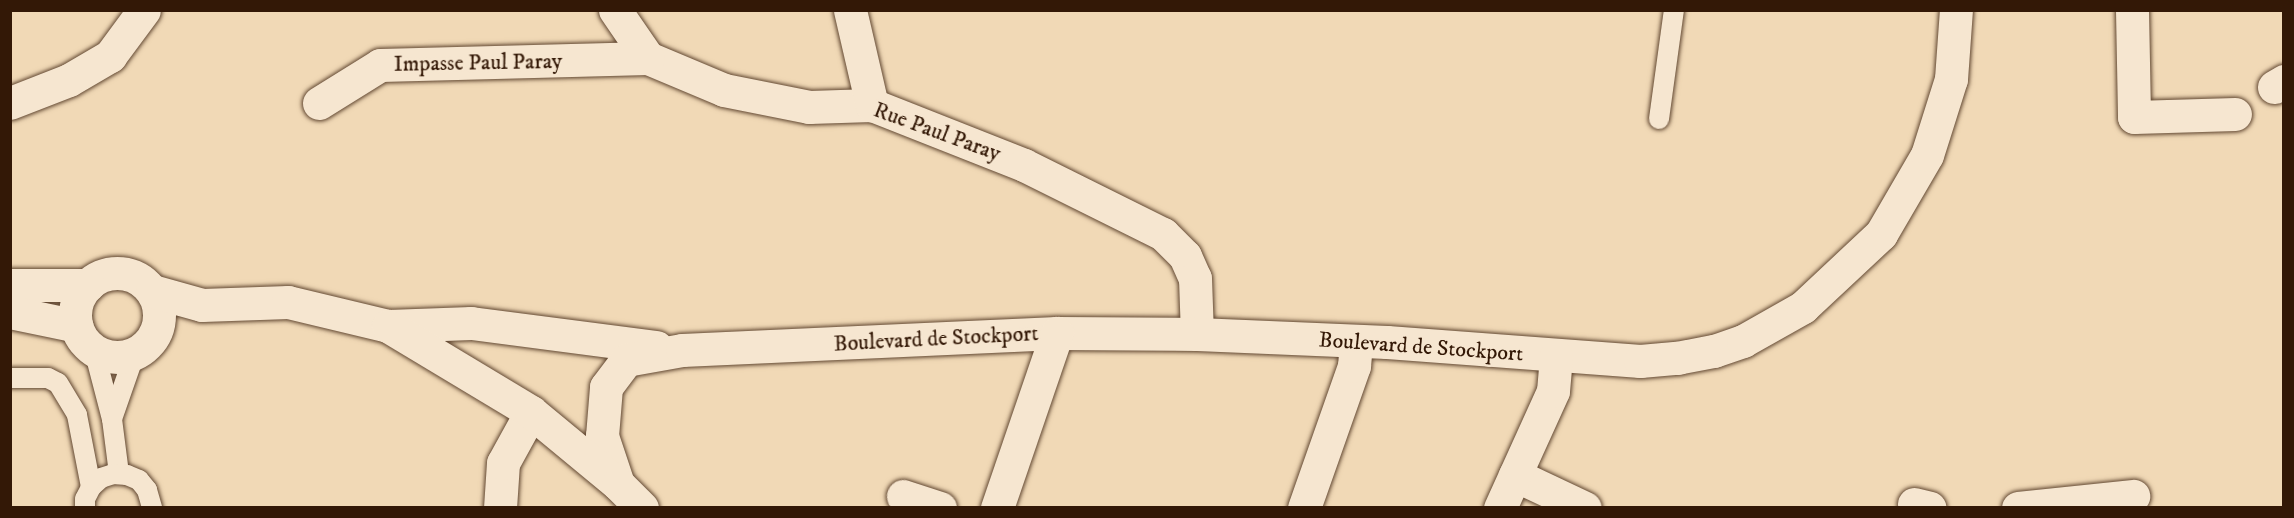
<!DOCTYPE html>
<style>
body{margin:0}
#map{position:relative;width:2294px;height:518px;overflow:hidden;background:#f1d9b6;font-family:"IM FELL DW Pica",serif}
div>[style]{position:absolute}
.roads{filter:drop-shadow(0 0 2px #624832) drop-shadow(0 0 2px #624832)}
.lane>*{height:20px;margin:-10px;padding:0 10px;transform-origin:10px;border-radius:10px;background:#f6e6d0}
.street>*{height:33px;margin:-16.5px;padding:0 16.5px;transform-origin:16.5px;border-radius:16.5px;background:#f6e6d0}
.secondary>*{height:33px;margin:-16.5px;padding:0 16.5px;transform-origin:16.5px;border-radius:16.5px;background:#f6e6d0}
.secondary>.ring{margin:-16.5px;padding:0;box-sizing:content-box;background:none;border:33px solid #f6e6d0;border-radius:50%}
span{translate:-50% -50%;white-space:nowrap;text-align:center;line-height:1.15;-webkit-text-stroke:4.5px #f6e6d0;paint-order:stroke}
.street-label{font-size:22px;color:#331806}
.frame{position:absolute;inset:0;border:12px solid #331806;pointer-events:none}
</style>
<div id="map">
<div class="roads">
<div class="lane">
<div style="left:1659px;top:119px;width:110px;rotate:-82.2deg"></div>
<div style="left:94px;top:350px;width:71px;rotate:75.4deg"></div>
<div style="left:112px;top:419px;width:55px;rotate:82.7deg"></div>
<div style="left:10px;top:378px;width:38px"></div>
<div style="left:48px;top:378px;width:11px;rotate:27deg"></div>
<div style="left:58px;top:383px;width:37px;rotate:59deg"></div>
<div style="left:77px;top:415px;width:73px;rotate:79deg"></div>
<div style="left:112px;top:419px;width:70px;rotate:-70.8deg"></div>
<div style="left:85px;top:508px;width:9px;rotate:-90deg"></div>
<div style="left:85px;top:499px;width:13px;rotate:-63deg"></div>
<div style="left:91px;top:487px;width:13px;rotate:-42deg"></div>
<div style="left:101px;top:478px;width:13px;rotate:-18deg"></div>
<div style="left:113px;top:474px;width:14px;rotate:4deg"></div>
<div style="left:127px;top:475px;width:13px;rotate:23deg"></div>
<div style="left:139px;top:480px;width:13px;rotate:51deg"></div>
<div style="left:147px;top:490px;width:19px;rotate:74deg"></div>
</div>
<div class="street">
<div style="left:615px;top:10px;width:58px;rotate:55.5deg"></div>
<div style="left:648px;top:58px;width:82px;rotate:22.8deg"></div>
<div style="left:724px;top:90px;width:87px;rotate:11.3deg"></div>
<div style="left:809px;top:107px;width:63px;rotate:-1.8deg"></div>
<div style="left:872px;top:105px;width:163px;rotate:21.5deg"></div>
<div style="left:1024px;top:165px;width:155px;rotate:26.4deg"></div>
<div style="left:1163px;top:234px;width:31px;rotate:45deg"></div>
<div style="left:1185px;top:256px;width:24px;rotate:66deg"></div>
<div style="left:1195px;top:278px;width:56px;rotate:88deg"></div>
<div style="left:850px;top:10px;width:98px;rotate:77deg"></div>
<div style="left:2132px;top:10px;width:107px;rotate:88.9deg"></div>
<div style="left:2134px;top:117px;width:101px;rotate:-1.7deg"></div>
<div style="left:2274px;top:87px;width:12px;rotate:-31deg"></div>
<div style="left:10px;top:103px;width:63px;rotate:-21.3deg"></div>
<div style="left:69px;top:80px;width:48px;rotate:-30.3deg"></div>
<div style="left:110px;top:56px;width:57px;rotate:-53.5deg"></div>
<div style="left:319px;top:103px;width:72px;rotate:-31.9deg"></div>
<div style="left:380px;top:65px;width:268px;rotate:-1.5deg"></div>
<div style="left:388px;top:326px;width:83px;rotate:-2.1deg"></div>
<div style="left:471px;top:323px;width:187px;rotate:7.4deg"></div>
<div style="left:1515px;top:475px;width:77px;rotate:25.2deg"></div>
<div style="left:618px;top:484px;width:51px;rotate:-108.4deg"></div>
<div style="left:602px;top:436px;width:49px;rotate:-85.3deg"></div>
<div style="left:606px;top:387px;width:34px;rotate:-53deg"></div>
<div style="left:626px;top:360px;width:57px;rotate:-10.1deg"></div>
<div style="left:682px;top:350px;width:375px;rotate:-2.6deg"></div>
<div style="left:1057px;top:333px;width:140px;rotate:0.4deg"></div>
<div style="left:1197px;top:334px;width:190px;rotate:2.4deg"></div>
<div style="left:1387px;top:342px;width:254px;rotate:4.3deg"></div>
<div style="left:1640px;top:361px;width:37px;rotate:-5deg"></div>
<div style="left:1677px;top:358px;width:38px;rotate:-11deg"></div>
<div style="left:1714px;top:351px;width:31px;rotate:-19deg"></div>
<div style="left:1743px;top:341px;width:69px;rotate:-29.5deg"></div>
<div style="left:1803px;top:307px;width:107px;rotate:-43.1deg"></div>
<div style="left:1881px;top:234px;width:91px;rotate:-59.8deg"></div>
<div style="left:1927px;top:155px;width:80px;rotate:-72.5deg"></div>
<div style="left:1951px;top:79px;width:69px;rotate:-85.9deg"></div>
<div style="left:903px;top:496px;width:39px;rotate:18deg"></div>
<div style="left:1914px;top:504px;width:16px;rotate:14deg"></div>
<div style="left:500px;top:508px;width:45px;rotate:-86.2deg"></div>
<div style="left:503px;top:463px;width:58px;rotate:-61.2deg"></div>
<div style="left:997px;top:508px;width:185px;rotate:-71.1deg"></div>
<div style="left:1304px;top:508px;width:151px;rotate:-70.6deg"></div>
<div style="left:1354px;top:366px;width:25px;rotate:-85deg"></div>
<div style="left:1500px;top:508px;width:128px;rotate:-65.6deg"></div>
<div style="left:1553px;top:391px;width:35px;rotate:-85deg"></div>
<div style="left:2018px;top:508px;width:116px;rotate:-6deg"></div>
</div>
<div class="secondary">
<div class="ring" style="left:75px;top:273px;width:51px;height:51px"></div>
<div style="left:10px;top:285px;width:78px"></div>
<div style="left:152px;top:291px;width:52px;rotate:15.6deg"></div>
<div style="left:202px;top:305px;width:86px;rotate:-2deg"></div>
<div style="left:288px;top:302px;width:103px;rotate:13.5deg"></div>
<div style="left:388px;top:326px;width:167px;rotate:31deg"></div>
<div style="left:531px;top:412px;width:113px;rotate:39.6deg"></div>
<div style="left:618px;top:484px;width:34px;rotate:45deg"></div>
<div style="left:10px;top:312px;width:68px;rotate:11.8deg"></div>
</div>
</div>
<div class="street-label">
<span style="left:478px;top:63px;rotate:-1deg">Impasse Paul Paray</span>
<span style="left:937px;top:132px;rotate:20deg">Rue Paul Paray</span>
<span style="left:936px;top:339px;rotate:-3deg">Boulevard de Stockport</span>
<span style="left:1421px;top:347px;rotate:4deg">Boulevard de Stockport</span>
</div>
<div class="frame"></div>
</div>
